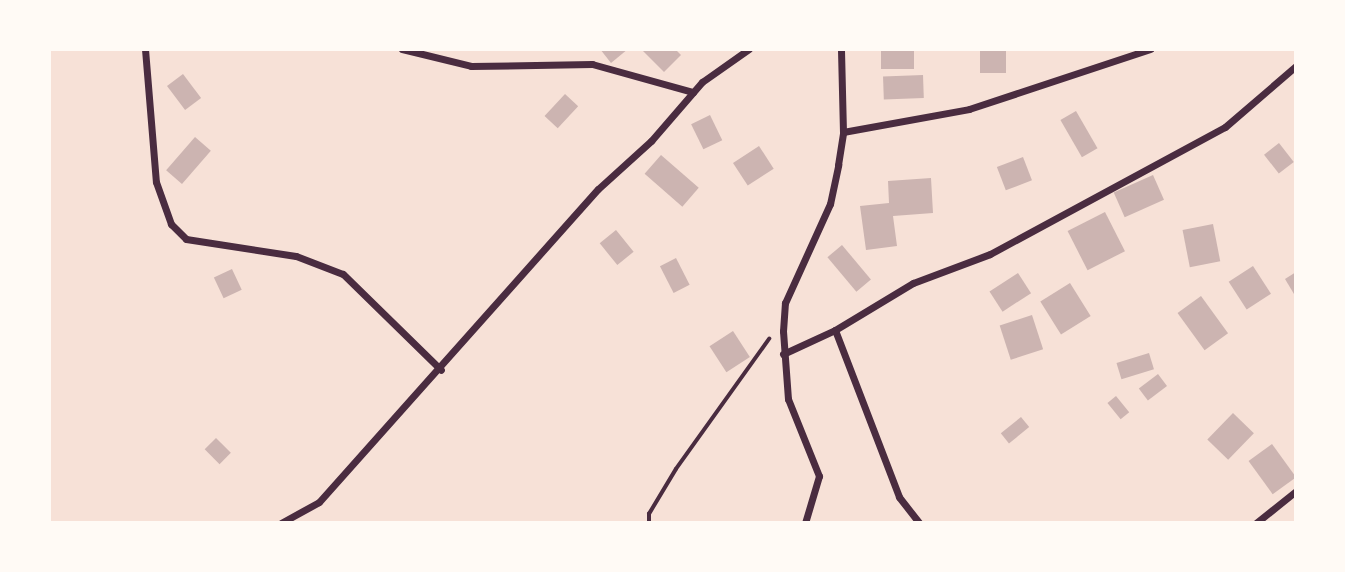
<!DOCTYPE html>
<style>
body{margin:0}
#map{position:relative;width:1345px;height:572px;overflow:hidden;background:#f7e1d7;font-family:"Alegreya Sans",sans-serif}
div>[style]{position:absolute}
.building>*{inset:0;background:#ccb4b1;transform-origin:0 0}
.path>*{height:3.5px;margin:-1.75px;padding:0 1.75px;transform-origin:1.75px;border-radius:1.75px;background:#4a2c40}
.minor>*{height:7px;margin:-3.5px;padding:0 3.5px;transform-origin:3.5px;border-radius:3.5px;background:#4a2c40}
span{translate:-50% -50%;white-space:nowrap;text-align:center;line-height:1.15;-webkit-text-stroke:5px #fffaf5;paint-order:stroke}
.frame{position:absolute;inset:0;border:51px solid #fffaf5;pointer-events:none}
</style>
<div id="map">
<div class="building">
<div style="clip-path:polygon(600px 49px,628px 49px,611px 63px)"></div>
<div style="clip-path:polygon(641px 49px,675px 49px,681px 55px,664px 72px)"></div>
<div style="left:881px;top:49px;width:33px;height:20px"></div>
<div style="left:980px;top:49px;width:26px;height:24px"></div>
<div style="left:183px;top:74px;width:30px;height:20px;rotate:53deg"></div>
<div style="left:923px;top:75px;width:23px;height:40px;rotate:88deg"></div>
<div style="left:565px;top:94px;width:18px;height:30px;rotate:43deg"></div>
<div style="left:1076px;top:111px;width:43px;height:18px;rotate:60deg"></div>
<div style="left:710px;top:115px;width:28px;height:21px;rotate:64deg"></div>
<div style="left:195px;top:137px;width:21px;height:44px;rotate:41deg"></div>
<div style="left:1279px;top:143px;width:24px;height:19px;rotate:52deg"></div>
<div style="left:759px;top:146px;width:27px;height:31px;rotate:57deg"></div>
<div style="left:661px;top:155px;width:50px;height:25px;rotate:41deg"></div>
<div style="left:1023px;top:157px;width:25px;height:28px;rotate:69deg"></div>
<div style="left:1153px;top:175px;width:27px;height:43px;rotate:66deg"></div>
<div style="clip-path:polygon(931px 178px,933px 213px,893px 216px,897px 246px,866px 250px,860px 206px,889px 203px,888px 181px)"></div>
<div style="left:1105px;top:212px;width:44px;height:42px;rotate:63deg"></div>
<div style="left:1213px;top:224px;width:38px;height:31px;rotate:79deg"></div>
<div style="left:616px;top:230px;width:28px;height:21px;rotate:51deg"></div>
<div style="left:842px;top:245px;width:45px;height:19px;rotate:50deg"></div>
<div style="left:676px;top:258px;width:30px;height:18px;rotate:63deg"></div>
<div style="left:1253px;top:266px;width:33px;height:29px;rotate:57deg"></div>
<div style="left:232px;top:269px;width:23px;height:20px;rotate:65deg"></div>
<div style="clip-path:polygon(1296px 272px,1296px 293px,1294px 294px,1285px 279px)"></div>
<div style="left:1018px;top:273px;width:24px;height:34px;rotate:57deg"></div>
<div style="left:1070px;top:283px;width:39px;height:35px;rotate:58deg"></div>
<div style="left:1201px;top:296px;width:46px;height:29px;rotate:54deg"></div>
<div style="left:1032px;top:315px;width:36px;height:34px;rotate:72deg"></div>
<div style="left:733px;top:331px;width:31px;height:28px;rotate:57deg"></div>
<div style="left:1149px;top:353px;width:17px;height:34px;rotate:73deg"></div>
<div style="left:1158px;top:374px;width:15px;height:24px;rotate:53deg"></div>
<div style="left:1116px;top:396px;width:21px;height:11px;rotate:51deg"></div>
<div style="left:1233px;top:413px;width:29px;height:37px;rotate:44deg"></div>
<div style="left:1021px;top:417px;width:13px;height:26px;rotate:51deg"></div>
<div style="left:216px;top:438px;width:21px;height:16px;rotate:45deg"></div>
<div style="left:1272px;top:444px;width:41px;height:29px;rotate:54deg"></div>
</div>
<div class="path">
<div style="left:649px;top:523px;width:9px;rotate:-90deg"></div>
<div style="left:649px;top:514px;width:52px;rotate:-59deg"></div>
<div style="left:676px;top:469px;width:160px;rotate:-54.4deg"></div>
</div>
<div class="minor">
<div style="left:145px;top:49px;width:133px;rotate:85.3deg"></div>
<div style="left:156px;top:182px;width:45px;rotate:70.3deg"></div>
<div style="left:171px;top:224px;width:21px;rotate:45deg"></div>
<div style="left:186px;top:239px;width:111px;rotate:8.8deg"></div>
<div style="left:296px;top:256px;width:50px;rotate:21deg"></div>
<div style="left:343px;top:274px;width:137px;rotate:44.4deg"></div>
<div style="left:402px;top:49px;width:71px;rotate:13.8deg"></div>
<div style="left:471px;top:66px;width:121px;rotate:-0.9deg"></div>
<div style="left:592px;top:64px;width:105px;rotate:15.5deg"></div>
<div style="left:843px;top:132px;width:128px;rotate:-10.3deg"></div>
<div style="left:969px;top:109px;width:191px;rotate:-18.3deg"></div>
<div style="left:835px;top:330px;width:179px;rotate:69deg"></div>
<div style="left:899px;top:497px;width:33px;rotate:52deg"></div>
<div style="left:783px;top:354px;width:57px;rotate:-24.8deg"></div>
<div style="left:835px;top:330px;width:91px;rotate:-31.1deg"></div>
<div style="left:913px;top:283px;width:82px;rotate:-20.6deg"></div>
<div style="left:990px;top:254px;width:267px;rotate:-28.4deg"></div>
<div style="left:1225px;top:127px;width:94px;rotate:-40.7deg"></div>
<div style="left:281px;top:523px;width:43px;rotate:-28.9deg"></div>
<div style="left:319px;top:502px;width:419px;rotate:-48.3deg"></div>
<div style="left:598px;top:189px;width:72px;rotate:-42.2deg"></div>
<div style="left:651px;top:141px;width:78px;rotate:-49.2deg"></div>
<div style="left:702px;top:82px;width:57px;rotate:-35.1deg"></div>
<div style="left:805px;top:523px;width:49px;rotate:-73.4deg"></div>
<div style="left:819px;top:476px;width:83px;rotate:-111.9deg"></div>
<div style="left:788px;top:399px;width:68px;rotate:-94.2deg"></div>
<div style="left:783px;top:331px;width:28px;rotate:-86deg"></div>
<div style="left:785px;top:303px;width:109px;rotate:-65.6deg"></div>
<div style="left:830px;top:204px;width:40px;rotate:-78deg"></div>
<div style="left:838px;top:165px;width:33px;rotate:-81deg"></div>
<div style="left:843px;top:132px;width:83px;rotate:-91.4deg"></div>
<div style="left:1256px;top:523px;width:51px;rotate:-38.7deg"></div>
</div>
<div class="frame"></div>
</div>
